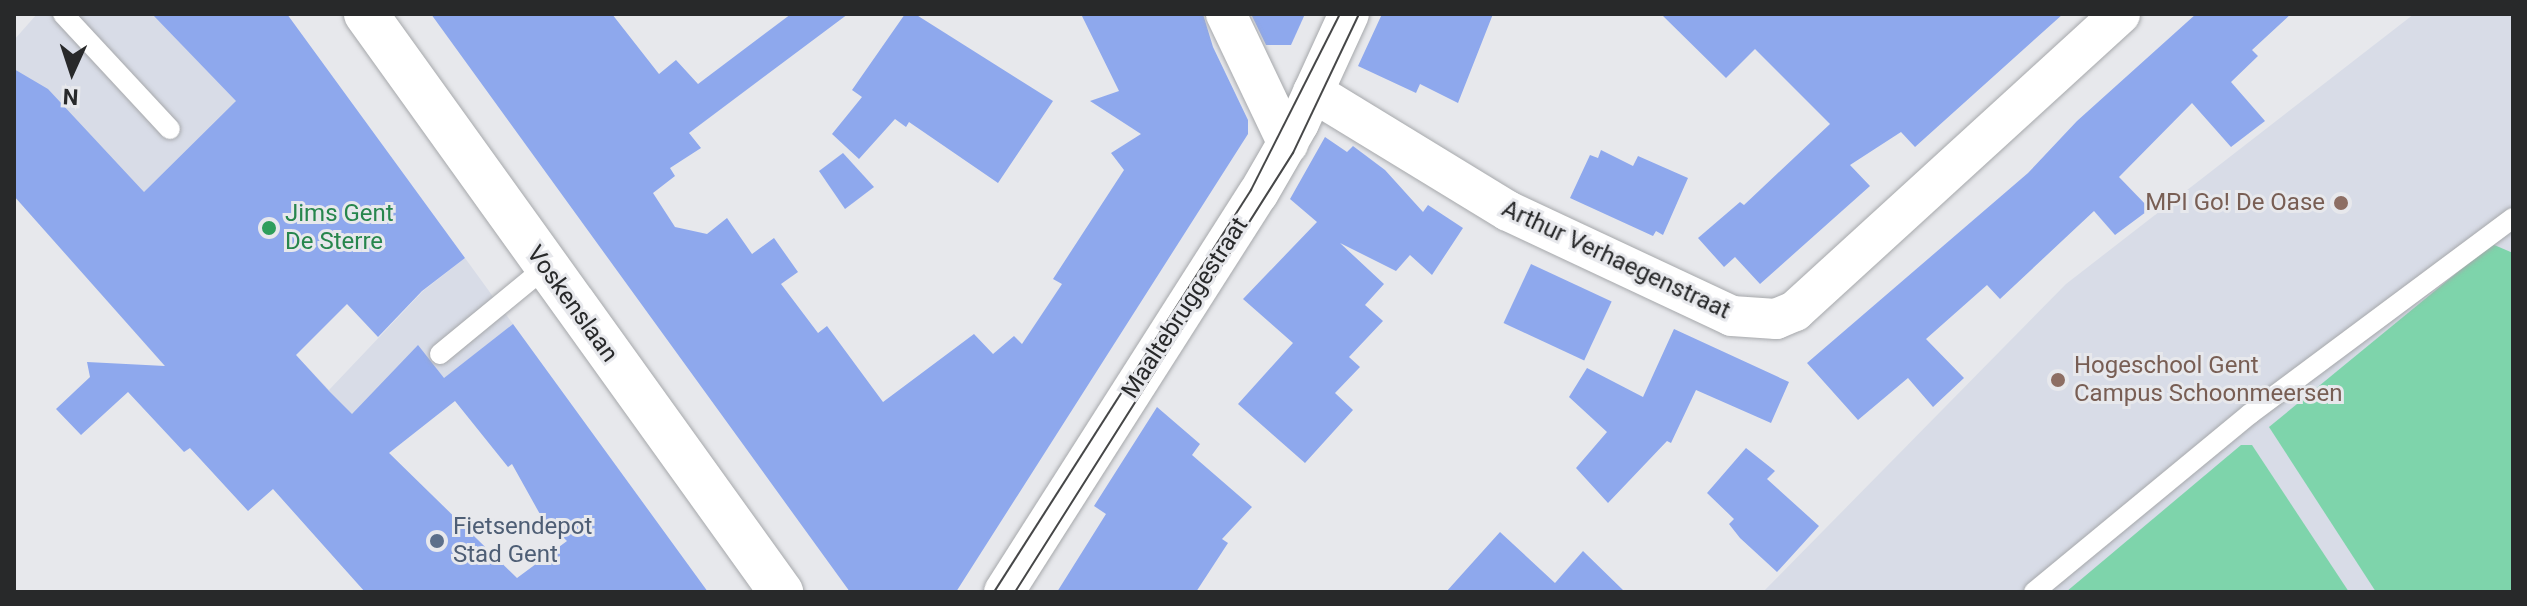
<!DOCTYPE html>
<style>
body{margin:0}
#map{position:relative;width:2527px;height:606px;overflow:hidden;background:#e7e8ec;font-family:Roboto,sans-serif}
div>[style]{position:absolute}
.built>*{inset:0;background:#d8dce7}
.green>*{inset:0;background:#7ed4ab}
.building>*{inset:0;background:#8ea8ed;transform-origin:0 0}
.roads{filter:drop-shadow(0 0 2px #a6a8ab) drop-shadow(0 0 2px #a6a8ab)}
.service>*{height:20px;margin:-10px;padding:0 10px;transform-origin:10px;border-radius:10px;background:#fff}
.minor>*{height:40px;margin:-20px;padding:0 20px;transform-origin:20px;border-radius:20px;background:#fff}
.tertiary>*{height:44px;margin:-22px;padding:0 22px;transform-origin:22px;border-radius:22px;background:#fff}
.tram>*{height:2px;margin:-1px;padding:0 1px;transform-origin:1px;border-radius:1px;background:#464748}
.dots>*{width:22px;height:22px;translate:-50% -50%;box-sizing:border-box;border:4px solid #e7e8ec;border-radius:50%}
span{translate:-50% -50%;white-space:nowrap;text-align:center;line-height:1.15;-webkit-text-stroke:6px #e7e8ec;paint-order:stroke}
.education-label{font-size:24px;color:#785e54}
.right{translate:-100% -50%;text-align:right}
.left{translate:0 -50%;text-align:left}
.leisure-label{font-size:24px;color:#27864d}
.street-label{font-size:24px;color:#28292a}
.service-label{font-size:24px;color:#4e5e75}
.frame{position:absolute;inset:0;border:16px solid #28292a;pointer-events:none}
.north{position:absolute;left:32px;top:32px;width:80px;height:80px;-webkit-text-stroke:6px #e7e8ec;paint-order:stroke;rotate:183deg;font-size:22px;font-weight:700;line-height:32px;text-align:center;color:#28292a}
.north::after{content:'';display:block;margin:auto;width:28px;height:36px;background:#28292a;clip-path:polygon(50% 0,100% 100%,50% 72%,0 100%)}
</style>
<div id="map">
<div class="built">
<div style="clip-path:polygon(37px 14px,152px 14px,374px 242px,279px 337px,329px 390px,423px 291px,465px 258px,513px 324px,372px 435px,440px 506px,351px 576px,14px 196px,14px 40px)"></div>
<div style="clip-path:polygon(2414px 14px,2513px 14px,2513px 592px,1763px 592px,2066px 284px)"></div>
</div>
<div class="green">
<div style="clip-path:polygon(2492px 244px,2513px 253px,2513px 592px,2376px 592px,2269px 427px)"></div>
<div style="clip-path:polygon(2241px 445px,2252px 445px,2349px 592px,2066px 592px)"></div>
</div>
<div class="building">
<div style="clip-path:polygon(evenodd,152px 14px,287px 14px,465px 258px,422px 291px,378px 337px,347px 304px,296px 355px,329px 391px,352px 414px,418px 345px,444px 378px,513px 324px,708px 592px,365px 592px,273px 489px,248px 511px,190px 448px,184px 452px,128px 392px,81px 435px,56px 409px,90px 377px,87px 362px,165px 366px,14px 196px,14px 69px,48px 89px,144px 192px,236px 101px,152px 14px,455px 401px,508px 467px,512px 464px,541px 516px,567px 541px,517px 578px,389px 453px,455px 401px)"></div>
<div style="clip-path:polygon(431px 14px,612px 14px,659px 74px,676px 60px,698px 84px,791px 14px,848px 14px,689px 133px,701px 148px,670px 168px,675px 176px,653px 193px,675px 227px,707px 234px,727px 218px,752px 254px,774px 238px,798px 272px,781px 284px,818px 333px,827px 326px,883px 402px,974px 334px,993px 354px,1014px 336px,1022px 344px,1062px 284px,1053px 279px,1124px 170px,1111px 153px,1141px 134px,1090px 101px,1119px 91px,1081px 14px,1203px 14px,1213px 47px,1248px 120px,1248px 134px,956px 592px,850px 592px)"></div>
<div style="clip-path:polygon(905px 14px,915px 14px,1053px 101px,998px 183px,909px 122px,906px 127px,895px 119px,859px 159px,832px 134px,862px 97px,852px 90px)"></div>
<div style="clip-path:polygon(1251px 14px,1305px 14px,1291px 45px,1266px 45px)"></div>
<div style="clip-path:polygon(1382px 14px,1493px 14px,1458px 103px,1420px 84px,1416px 93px,1358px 66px)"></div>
<div style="clip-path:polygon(1661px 14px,2063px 14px,1915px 147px,1901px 132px,1850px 165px,1870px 186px,1760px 284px,1735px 257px,1724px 267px,1698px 238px,1740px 202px,1744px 205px,1830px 124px,1755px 49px,1726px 78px)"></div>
<div style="clip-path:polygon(2196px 14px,2291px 14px,2252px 50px,2258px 56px,2231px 82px,2265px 121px,2231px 147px,2192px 103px,2119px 177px,2150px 209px,2115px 235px,2094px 211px,2000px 299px,1987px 285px,1926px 339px,1964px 378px,1933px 407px,1908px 378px,1858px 420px,1807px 363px,2028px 173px,2077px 121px)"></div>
<div style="clip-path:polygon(1325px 137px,1347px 152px,1353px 146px,1385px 170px,1423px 212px,1428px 205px,1463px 228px,1432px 275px,1410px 255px,1396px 271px,1340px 243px,1384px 284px,1365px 305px,1383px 321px,1349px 357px,1360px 367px,1335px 393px,1353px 410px,1305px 463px,1238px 404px,1293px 343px,1243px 299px,1317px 222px,1290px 199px)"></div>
<div style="clip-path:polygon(1601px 150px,1633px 166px,1638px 156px,1688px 178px,1663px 235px,1656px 231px,1653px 236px,1570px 198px,1590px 155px,1598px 158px)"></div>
<div style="clip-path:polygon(843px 153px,874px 187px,845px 209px,819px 171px)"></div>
<div style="left:1531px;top:264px;width:89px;height:65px;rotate:25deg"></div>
<div style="clip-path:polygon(1674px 329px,1789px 382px,1771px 423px,1696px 390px,1671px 443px,1667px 441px,1608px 503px,1576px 468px,1607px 432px,1569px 397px,1587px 368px,1643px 397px)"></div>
<div style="clip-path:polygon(1157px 407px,1200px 444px,1192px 455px,1252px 507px,1222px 539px,1228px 543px,1196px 592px,1057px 592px,1106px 514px,1094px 506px)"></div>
<div style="clip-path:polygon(1746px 448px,1775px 471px,1767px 479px,1819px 526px,1777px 572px,1740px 538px,1729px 524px,1734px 519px,1707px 493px)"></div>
<div style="clip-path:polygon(1500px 532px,1555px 583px,1583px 551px,1625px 592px,1446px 592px)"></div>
</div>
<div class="roads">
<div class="service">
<div style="left:63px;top:14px;width:157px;rotate:47.1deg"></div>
<div style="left:440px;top:354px;width:137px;rotate:-39.4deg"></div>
<div style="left:2034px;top:592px;width:280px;rotate:-39.5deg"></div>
<div style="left:2250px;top:414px;width:328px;rotate:-36.7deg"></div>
</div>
<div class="minor">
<div style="left:1226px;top:14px;width:144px;rotate:64.5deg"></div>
<div style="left:1313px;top:92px;width:228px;rotate:31.4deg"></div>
<div style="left:1508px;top:211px;width:247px;rotate:25.1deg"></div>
<div style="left:1732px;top:316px;width:44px;rotate:3.9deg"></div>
<div style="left:1776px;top:319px;width:21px;rotate:-23deg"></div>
<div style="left:1795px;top:311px;width:440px;rotate:-42.4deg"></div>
<div style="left:1004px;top:592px;width:472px;rotate:-57.5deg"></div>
<div style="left:1258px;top:194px;width:82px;rotate:-60deg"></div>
<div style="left:1299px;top:123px;width:120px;rotate:-65.4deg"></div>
</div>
<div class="tertiary">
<div style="left:366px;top:14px;width:712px;rotate:54.32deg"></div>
</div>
</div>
<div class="tram">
<div style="left:994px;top:592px;width:477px;rotate:-57.4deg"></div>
<div style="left:1251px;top:190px;width:197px;rotate:-63.2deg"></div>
<div style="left:1015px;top:592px;width:520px;rotate:-57.66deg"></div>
<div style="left:1293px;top:153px;width:154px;rotate:-64.6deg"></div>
</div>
<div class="dots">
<div style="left:2341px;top:203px;background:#8d6e63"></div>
<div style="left:269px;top:228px;background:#2e9e5b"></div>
<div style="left:2058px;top:380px;background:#8d6e63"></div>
<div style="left:437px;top:541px;background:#5c6f8a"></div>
</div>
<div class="education-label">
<span class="right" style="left:2325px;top:203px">MPI Go! De Oase</span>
<span class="left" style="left:2074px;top:380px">Hogeschool Gent<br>Campus Schoonmeersen</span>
</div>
<div class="leisure-label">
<span class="left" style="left:285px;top:228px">Jims Gent<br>De Sterre</span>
</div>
<div class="street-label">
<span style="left:1616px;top:260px;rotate:25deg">Arthur Verhaegenstraat</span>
<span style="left:572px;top:304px;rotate:54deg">Voskenslaan</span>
<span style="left:1185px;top:308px;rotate:-57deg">Maaltebruggestraat</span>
</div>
<div class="service-label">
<span class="left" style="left:453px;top:541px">Fietsendepot<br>Stad Gent</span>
</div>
<div class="frame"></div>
<div class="north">N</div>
</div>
